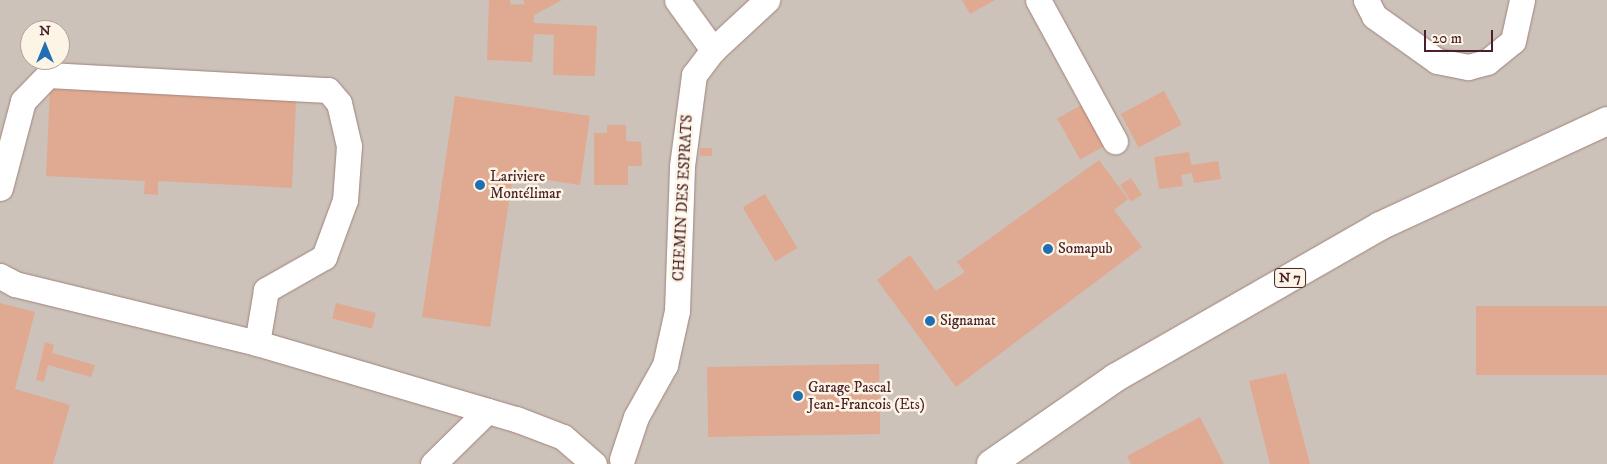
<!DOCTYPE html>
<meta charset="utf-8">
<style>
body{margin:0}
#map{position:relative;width:1607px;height:464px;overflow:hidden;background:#f7e8d0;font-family:"IM FELL DW Pica",serif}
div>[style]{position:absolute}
.industrial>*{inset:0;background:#ccc2b9}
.building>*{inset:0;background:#e0a991;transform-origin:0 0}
.roads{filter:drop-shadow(0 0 1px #a0847e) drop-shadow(0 0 1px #a0847e)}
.minor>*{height:25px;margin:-12.5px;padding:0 12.5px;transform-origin:12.5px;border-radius:12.5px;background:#fff}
.major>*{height:28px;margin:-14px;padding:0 14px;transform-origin:14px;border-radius:14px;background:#fff}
.dots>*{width:14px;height:14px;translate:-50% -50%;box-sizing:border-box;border:2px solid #fcf5e5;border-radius:50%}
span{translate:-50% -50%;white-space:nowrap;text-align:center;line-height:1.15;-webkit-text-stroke:5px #fcf5e5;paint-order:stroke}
.shield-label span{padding:1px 4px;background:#fcf5e5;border:1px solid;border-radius:4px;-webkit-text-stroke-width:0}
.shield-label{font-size:14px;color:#4a1f2b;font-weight:700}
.poi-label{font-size:15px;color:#4a1f2b}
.left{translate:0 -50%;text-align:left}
.street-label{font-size:15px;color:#4a1f2b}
.north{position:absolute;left:20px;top:20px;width:50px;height:50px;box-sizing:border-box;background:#fcf5e5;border:1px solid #b59f9b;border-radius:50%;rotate:0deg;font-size:14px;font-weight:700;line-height:20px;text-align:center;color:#4a1f2b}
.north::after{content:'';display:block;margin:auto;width:18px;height:22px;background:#1f6fb2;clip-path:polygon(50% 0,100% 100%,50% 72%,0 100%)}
.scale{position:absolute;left:1424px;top:30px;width:69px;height:22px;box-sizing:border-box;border:2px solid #4a1f2b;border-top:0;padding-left:6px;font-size:15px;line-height:18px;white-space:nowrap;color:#4a1f2b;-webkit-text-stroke:4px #fcf5e5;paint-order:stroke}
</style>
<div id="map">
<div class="industrial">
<div style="clip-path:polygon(evenodd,0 0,1607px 0,1607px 464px,0 464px,0 0,30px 30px,60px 30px,60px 60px,30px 60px,30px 30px)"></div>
</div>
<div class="building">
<div style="clip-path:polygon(489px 0,510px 0,511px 5px,525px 4px,523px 0,562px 0,534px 15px,534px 23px,597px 26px,595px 76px,553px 75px,554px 35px,534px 34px,532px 62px,487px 60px)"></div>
<div style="clip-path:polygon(962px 0,995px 0,970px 14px)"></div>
<div style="clip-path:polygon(50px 89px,296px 101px,292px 188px,158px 181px,158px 195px,144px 194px,145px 181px,46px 176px)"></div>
<div style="left:1164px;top:91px;width:38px;height:49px;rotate:62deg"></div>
<div style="clip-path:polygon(455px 96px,590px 116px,580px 185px,513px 175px,490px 327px,422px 317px)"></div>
<div style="left:1087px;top:102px;width:47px;height:34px;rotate:61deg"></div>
<div style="clip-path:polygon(607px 125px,626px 125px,626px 141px,641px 142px,642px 166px,628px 166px,628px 185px,594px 185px,594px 133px,607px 133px)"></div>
<div style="left:700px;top:148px;width:12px;height:8px"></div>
<div style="clip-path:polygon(1189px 152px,1191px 165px,1218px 161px,1221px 179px,1194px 183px,1192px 173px,1181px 175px,1183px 186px,1159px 189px,1154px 157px)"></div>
<div style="clip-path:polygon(1099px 160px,1128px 199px,1114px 210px,1142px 247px,956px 387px,877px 280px,910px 255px,936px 291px,965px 272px,957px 262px)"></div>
<div style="left:1131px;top:178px;width:20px;height:13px;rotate:57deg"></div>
<div style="left:765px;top:194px;width:63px;height:26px;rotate:59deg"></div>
<div style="clip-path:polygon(0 303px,35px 312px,15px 389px,70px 405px,53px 464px,0 464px)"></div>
<div style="left:336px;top:303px;width:41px;height:16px;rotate:14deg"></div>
<div style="left:1476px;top:306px;width:131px;height:69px"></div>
<div style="clip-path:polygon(45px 342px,54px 345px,52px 353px,95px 365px,91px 377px,48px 365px,44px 382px,36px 380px)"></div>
<div style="left:879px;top:364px;width:70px;height:172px;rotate:89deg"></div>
<div style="clip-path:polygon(1286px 373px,1310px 464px,1270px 464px,1249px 381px)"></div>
<div style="clip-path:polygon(1200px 417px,1224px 464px,1131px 464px,1127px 456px)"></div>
</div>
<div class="roads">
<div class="minor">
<div style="left:677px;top:0;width:62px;rotate:54.2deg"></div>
<div style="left:1038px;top:0;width:161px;rotate:61.4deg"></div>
<div style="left:1366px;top:0;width:18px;rotate:63deg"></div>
<div style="left:1374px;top:16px;width:77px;rotate:35.5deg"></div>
<div style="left:1437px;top:61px;width:32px;rotate:11deg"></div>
<div style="left:1468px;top:67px;width:20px;rotate:-15deg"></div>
<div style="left:1487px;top:62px;width:33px;rotate:-39deg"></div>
<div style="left:1513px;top:41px;width:42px;rotate:-77.6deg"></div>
<div style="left:0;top:188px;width:90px;rotate:-75.2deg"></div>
<div style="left:23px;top:101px;width:36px;rotate:-46deg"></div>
<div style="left:48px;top:75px;width:280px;rotate:3.1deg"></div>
<div style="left:328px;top:90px;width:17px;rotate:50deg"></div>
<div style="left:339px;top:103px;width:44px;rotate:76.9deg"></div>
<div style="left:349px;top:146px;width:54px;rotate:94.2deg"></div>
<div style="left:345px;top:200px;width:61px;rotate:110.2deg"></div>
<div style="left:324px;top:257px;width:67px;rotate:150.4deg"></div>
<div style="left:266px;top:290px;width:54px;rotate:99.6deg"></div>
<div style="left:0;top:276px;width:17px;rotate:28deg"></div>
<div style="left:15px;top:284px;width:249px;rotate:13.7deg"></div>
<div style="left:257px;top:343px;width:270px;rotate:16.4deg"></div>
<div style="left:516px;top:419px;width:50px;rotate:21deg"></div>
<div style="left:563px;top:437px;width:41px;rotate:41.1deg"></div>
<div style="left:622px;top:459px;width:44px;rotate:-71.6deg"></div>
<div style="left:636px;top:417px;width:60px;rotate:-60.9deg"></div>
<div style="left:665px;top:365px;width:55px;rotate:-77.5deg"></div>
<div style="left:677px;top:311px;width:145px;rotate:-88deg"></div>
<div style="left:682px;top:166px;width:92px;rotate:-82.5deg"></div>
<div style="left:694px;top:75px;width:31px;rotate:-53deg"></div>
<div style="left:713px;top:50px;width:74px;rotate:-42.8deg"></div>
<div style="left:433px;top:464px;width:76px;rotate:-44.5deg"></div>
</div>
<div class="major">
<div style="left:991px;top:464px;width:151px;rotate:-34.7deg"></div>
<div style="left:1115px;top:378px;width:305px;rotate:-29.8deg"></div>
<div style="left:1380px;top:226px;width:250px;rotate:-24.8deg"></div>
</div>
</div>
<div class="dots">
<div style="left:480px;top:185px;background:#1f6fb2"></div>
<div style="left:1048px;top:249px;background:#1f6fb2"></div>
<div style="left:930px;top:321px;background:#1f6fb2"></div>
<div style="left:798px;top:396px;background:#1f6fb2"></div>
</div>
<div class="shield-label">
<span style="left:1290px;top:278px">N 7</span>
</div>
<div class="poi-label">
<span class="left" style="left:490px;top:185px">Lariviere<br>Montélimar</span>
<span class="left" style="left:1058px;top:249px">Somapub</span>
<span class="left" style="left:940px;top:321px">Signamat</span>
<span class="left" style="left:808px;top:396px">Garage Pascal<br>Jean-Francois (Ets)</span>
</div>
<div class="street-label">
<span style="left:683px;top:198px;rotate:-87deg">CHEMIN DES ESPRATS</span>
</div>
<div class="north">N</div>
<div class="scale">20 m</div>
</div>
